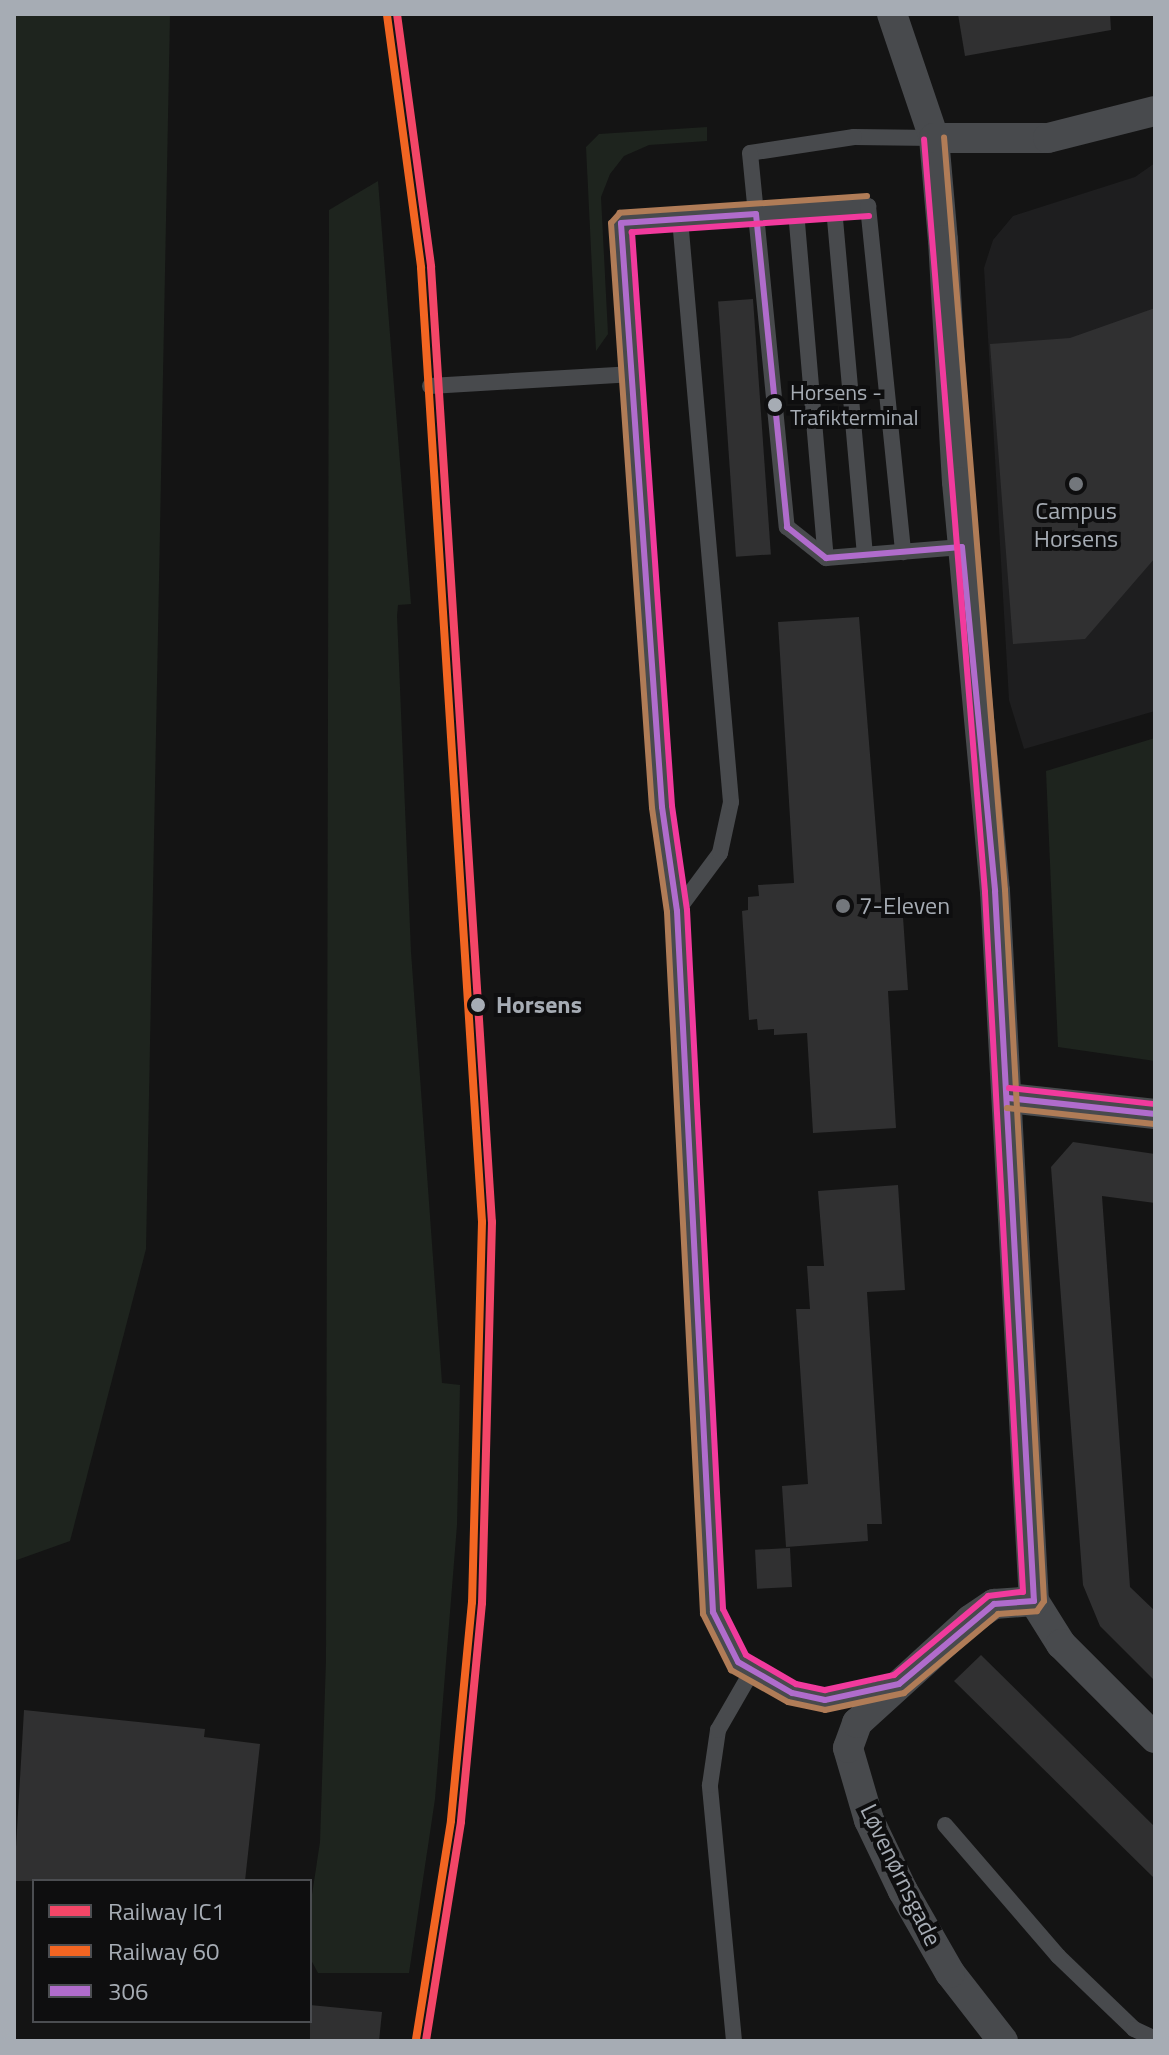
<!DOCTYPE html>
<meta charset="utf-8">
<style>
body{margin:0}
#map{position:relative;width:1169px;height:2055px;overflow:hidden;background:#141414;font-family:"Titillium Web",sans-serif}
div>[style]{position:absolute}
.built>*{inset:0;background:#1e1e1f}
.green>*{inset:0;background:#1e241e}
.building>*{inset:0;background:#303031;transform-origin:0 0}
.lane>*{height:16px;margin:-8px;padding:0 8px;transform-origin:8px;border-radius:8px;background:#484a4d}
.street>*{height:30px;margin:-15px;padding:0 15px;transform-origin:15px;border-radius:15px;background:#484a4d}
.bus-1>*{height:6px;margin:-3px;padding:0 3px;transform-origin:3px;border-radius:3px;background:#b06ccc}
.bus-2>*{height:6px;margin:-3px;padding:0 3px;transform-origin:3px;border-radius:3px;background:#b07c57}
.bus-3>*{height:6px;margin:-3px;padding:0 3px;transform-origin:3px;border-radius:3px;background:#f13a9d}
.rail-1>*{height:8px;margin:-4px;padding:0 4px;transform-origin:4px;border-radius:4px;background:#f34667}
.rail-2>*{height:8px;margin:-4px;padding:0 4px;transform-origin:4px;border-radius:4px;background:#f26522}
.dots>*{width:22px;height:22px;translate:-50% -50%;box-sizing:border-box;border:4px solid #0e0e0f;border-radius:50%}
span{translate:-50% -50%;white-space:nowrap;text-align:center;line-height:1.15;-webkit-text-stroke:8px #0e0e0f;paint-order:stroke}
.bus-label{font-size:22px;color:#a6acb4}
.left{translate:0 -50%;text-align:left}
.poi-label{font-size:24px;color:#a6acb4}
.stop-label{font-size:24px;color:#a6acb4;font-weight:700}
.street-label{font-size:24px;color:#a6acb4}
.frame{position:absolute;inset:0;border:16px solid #a6acb4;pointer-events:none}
.legend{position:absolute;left:32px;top:1879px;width:280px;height:144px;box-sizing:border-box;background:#0e0e0f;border:2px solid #4b4d51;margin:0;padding:10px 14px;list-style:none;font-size:24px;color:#a6acb4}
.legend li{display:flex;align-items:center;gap:16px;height:40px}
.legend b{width:40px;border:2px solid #4b4d51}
</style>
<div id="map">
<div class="built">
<div style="clip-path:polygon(1155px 163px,1155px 711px,1024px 749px,1009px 700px,984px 268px,993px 240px,1013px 216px,1135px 177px)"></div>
</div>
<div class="green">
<div style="clip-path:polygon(14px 14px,170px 14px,146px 1249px,70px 1541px,14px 1561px)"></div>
<div style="clip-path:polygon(707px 127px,707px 141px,649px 145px,624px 156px,610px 174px,601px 197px,608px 334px,596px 351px,586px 147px,599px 134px)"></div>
<div style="clip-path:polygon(378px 181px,411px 604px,398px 605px,397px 616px,411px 952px,442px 1383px,460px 1385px,457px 1525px,435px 1799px,409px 1973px,318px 1973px,310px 1958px,310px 1908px,320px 1842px,326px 1660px,329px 210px)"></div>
<div style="clip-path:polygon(1155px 738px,1155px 1061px,1058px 1047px,1046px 771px)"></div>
</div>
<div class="building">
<div style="clip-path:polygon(958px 14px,1110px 14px,1111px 30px,965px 56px)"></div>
<div style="left:753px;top:299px;width:256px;height:35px;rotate:86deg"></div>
<div style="clip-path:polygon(1155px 308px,1155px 558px,1085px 639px,1013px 644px,990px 344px,1070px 338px)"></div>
<div style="clip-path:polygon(859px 617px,883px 918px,903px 917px,908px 990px,888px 991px,896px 1128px,813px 1133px,807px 1033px,774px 1035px,774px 1029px,758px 1030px,757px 1019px,749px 1020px,742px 911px,748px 910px,748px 897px,759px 896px,758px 885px,794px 883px,778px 622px)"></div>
<div style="clip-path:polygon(1073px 1142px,1155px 1154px,1155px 1203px,1102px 1196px,1130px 1587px,1155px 1611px,1155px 1681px,1100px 1626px,1083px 1585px,1051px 1167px)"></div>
<div style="clip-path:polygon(898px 1185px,905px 1290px,867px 1292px,882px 1524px,867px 1524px,868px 1541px,786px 1547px,782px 1486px,808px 1484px,796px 1309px,810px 1309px,807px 1266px,824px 1266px,818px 1191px)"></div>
<div style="left:790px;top:1548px;width:39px;height:35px;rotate:87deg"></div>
<div style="clip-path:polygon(981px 1655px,1155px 1827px,1155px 1879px,954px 1681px)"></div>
<div style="clip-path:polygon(24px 1710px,205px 1729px,204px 1737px,260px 1744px,245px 1881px,14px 1881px)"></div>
<div style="clip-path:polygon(310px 2005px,382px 2012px,379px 2041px,310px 2041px)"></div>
</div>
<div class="lane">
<div style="left:934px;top:138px;width:80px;rotate:-179.3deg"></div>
<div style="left:854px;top:137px;width:105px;rotate:171.3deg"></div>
<div style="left:750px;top:153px;width:376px;rotate:84.4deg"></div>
<div style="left:787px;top:527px;width:50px;rotate:38.5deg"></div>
<div style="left:826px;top:558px;width:136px;rotate:-4.6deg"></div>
<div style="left:834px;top:208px;width:348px;rotate:84.9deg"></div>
<div style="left:796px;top:211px;width:348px;rotate:85.1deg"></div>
<div style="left:430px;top:386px;width:204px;rotate:-3.4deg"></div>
<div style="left:677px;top:911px;width:72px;rotate:-53.4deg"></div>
<div style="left:720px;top:853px;width:52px;rotate:-77.8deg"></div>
<div style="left:731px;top:802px;width:585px;rotate:-95deg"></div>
<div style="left:890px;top:1687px;width:66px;rotate:168.7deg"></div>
<div style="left:825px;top:1700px;width:34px;rotate:-168deg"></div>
<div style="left:792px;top:1693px;width:62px;rotate:-150.1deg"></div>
<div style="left:738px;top:1662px;width:56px;rotate:-116.6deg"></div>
<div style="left:713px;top:1612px;width:702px;rotate:-92.94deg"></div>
<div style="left:677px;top:911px;width:105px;rotate:-98.2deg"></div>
<div style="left:662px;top:807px;width:585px;rotate:-94.02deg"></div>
<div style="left:621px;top:223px;width:248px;rotate:-3.9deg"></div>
<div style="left:868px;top:206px;width:348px;rotate:84.2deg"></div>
<div style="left:945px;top:1825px;width:173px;rotate:49.2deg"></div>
<div style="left:1058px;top:1956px;width:105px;rotate:43.8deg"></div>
<div style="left:1134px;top:2029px;width:23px;rotate:25deg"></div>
<div style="left:734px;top:2041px;width:257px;rotate:-95.4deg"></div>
<div style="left:710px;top:1785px;width:56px;rotate:-81.7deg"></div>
<div style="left:718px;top:1730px;width:68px;rotate:-60deg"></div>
</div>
<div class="street">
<div style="left:892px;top:14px;width:131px;rotate:71.3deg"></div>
<div style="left:934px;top:138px;width:102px;rotate:85deg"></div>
<div style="left:943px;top:240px;width:242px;rotate:86.7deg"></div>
<div style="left:957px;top:482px;width:411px;rotate:84.7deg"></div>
<div style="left:995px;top:891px;width:711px;rotate:86.86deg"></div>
<div style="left:1034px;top:1601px;width:51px;rotate:57.9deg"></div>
<div style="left:1061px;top:1644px;width:133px;rotate:45deg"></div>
<div style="left:934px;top:138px;width:114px"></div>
<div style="left:1048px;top:138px;width:110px;rotate:-14.2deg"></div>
<div style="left:1008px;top:1098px;width:148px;rotate:6.2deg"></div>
<div style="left:1003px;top:2041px;width:86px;rotate:-127.9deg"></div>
<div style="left:950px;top:1973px;width:95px;rotate:-119.8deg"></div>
<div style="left:903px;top:1891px;width:79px;rotate:-115.6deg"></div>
<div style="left:869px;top:1820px;width:75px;rotate:-106.3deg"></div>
<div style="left:848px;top:1748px;width:27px;rotate:-70deg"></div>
<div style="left:857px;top:1723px;width:153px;rotate:-42.3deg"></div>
<div style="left:970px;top:1620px;width:29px;rotate:-34deg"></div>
<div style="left:994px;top:1604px;width:40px;rotate:-4.3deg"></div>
</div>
<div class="bus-1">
<div style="left:756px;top:214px;width:315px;rotate:84.3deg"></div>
<div style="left:787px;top:527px;width:50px;rotate:38.5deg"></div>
<div style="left:826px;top:558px;width:136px;rotate:-4.6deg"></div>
<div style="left:962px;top:547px;width:346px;rotate:84.5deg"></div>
<div style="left:995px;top:891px;width:711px;rotate:86.86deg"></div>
<div style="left:1034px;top:1601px;width:40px;rotate:175.7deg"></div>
<div style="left:994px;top:1604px;width:124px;rotate:139.9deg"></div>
<div style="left:899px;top:1684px;width:76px;rotate:167.8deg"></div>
<div style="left:825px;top:1700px;width:34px;rotate:-168deg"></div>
<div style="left:792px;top:1693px;width:62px;rotate:-150.1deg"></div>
<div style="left:738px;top:1662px;width:56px;rotate:-116.6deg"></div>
<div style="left:713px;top:1612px;width:702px;rotate:-92.94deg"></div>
<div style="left:677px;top:911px;width:105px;rotate:-98.2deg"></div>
<div style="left:662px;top:807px;width:585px;rotate:-94.02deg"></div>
<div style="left:621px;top:223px;width:135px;rotate:-3.8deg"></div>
<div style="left:1008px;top:1098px;width:148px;rotate:6.2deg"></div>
</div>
<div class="bus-2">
<div style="left:867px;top:196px;width:248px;rotate:176.1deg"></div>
<div style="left:620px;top:213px;width:13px;rotate:132deg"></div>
<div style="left:611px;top:223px;width:586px;rotate:85.99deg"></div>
<div style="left:652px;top:808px;width:105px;rotate:81.8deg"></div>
<div style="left:667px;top:912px;width:703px;rotate:87.06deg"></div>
<div style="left:703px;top:1614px;width:63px;rotate:63.4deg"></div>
<div style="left:731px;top:1670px;width:65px;rotate:29.3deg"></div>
<div style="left:788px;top:1702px;width:38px;rotate:12deg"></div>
<div style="left:825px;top:1710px;width:81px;rotate:-12.1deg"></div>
<div style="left:904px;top:1693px;width:123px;rotate:-40deg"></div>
<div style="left:998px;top:1614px;width:39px;rotate:-4deg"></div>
<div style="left:1037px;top:1611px;width:12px;rotate:-55deg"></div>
<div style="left:1044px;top:1601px;width:712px;rotate:-93.14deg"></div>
<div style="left:1005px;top:890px;width:755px;rotate:-94.63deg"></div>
<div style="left:1007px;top:1108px;width:148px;rotate:6.2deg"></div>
</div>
<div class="bus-3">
<div style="left:869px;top:216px;width:238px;rotate:176.1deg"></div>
<div style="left:632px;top:232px;width:575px;rotate:86.01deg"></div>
<div style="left:672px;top:806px;width:105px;rotate:81.8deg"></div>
<div style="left:687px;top:910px;width:700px;rotate:87.05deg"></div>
<div style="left:723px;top:1609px;width:51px;rotate:63.4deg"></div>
<div style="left:746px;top:1655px;width:58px;rotate:30.1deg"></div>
<div style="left:796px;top:1684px;width:30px;rotate:12deg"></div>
<div style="left:825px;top:1690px;width:71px;rotate:-12.3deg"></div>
<div style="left:894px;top:1675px;width:123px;rotate:-40deg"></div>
<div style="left:988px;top:1596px;width:35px;rotate:-7deg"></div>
<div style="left:1023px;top:1592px;width:701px;rotate:-93.11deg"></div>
<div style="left:985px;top:892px;width:755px;rotate:-94.63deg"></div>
<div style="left:1009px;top:1088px;width:147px;rotate:6.3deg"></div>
</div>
<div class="rail-1">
<div style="left:397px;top:14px;width:255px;rotate:82.3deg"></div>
<div style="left:431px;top:267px;width:957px;rotate:86.35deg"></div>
<div style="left:492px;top:1222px;width:381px;rotate:91.5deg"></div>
<div style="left:482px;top:1603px;width:220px;rotate:95.5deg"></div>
<div style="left:461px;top:1822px;width:222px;rotate:99.1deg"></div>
</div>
<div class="rail-2">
<div style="left:387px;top:15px;width:255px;rotate:82.3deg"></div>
<div style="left:421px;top:268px;width:956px;rotate:86.34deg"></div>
<div style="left:482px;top:1222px;width:380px;rotate:91.5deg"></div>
<div style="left:472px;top:1602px;width:220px;rotate:95.5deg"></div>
<div style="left:451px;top:1821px;width:221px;rotate:99.1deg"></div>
</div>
<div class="dots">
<div style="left:775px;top:405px;background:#a6acb4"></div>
<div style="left:1076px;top:484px;background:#73777c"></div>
<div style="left:843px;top:906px;background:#73777c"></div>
<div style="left:478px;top:1005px;background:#a6acb4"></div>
</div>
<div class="bus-label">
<span class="left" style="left:790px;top:405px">Horsens -<br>Trafikterminal</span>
</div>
<div class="poi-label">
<span style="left:1076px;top:525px">Campus<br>Horsens</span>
<span class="left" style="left:859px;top:906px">7-Eleven</span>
</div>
<div class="stop-label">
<span class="left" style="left:496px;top:1005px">Horsens</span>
</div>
<div class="street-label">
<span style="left:901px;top:1875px;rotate:64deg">Løvenørnsgade</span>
</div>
<div class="frame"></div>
<ul class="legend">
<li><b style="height:10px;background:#f34667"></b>Railway IC1</li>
<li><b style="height:10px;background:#f26522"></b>Railway 60</li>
<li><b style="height:10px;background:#b06ccc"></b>306</li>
</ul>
</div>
